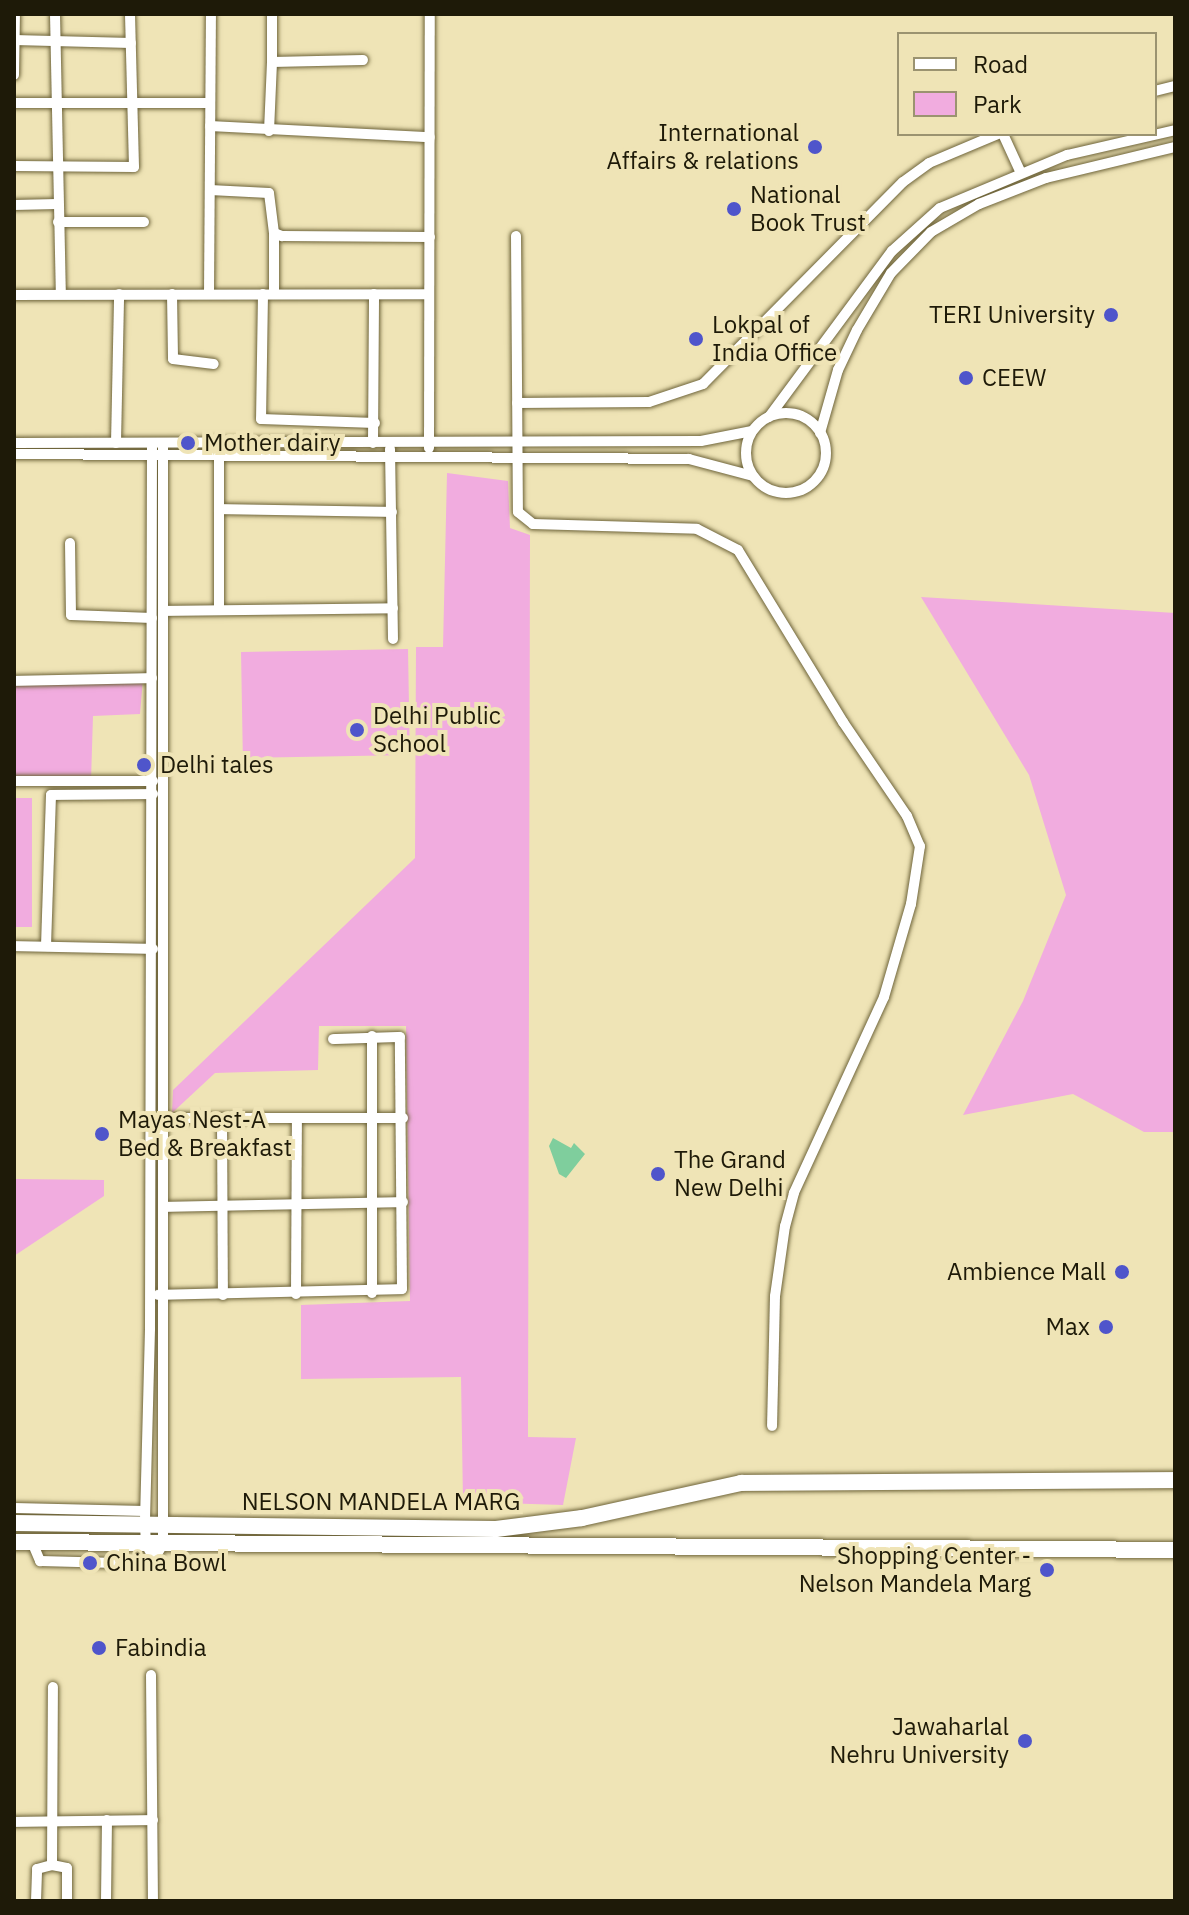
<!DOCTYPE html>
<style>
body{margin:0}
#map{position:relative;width:1189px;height:1915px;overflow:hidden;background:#efe4b6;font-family:"IBM Plex Sans",sans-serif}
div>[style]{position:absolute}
.green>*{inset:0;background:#f1acdf;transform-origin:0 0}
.water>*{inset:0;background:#7fce9d}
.roads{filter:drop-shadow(0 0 2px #6e643a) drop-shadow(0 0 2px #6e643a)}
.minor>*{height:10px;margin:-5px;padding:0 5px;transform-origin:5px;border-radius:5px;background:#fff}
.minor>.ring{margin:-5px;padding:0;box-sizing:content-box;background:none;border:10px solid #fff;border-radius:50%}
.primary>*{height:16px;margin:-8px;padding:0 8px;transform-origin:8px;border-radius:8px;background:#fff}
.dots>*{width:22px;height:22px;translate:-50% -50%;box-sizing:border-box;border:4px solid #efe4b6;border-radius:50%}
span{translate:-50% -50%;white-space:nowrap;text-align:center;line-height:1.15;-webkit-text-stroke:8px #efe4b6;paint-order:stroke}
.poi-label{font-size:24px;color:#1e1a08}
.right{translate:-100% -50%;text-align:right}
.left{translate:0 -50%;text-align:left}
.street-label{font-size:24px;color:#1e1a08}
.frame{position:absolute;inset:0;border:16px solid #1e1a08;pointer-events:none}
.legend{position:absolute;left:897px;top:32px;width:260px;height:104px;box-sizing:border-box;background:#efe4b6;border:2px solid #9b9370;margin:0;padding:10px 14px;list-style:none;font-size:24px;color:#1e1a08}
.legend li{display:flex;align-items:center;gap:16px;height:40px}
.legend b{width:40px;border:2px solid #9b9370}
</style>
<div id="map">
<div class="green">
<div style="clip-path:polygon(447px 473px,508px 481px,510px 528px,530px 535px,528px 1437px,576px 1438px,563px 1505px,463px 1502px,461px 1377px,301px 1379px,301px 1305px,410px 1301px,406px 1026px,319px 1026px,318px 1070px,215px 1073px,172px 1113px,173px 1090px,415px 858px,416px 647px,443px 647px)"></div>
<div style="clip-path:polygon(921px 597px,1175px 613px,1175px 1132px,1144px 1132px,1073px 1094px,963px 1115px,1023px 1001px,1066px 895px,1029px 775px)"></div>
<div style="left:408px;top:649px;width:106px;height:167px;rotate:89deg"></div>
<div style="clip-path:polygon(143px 678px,140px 714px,93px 716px,91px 781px,14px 781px,14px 681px)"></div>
<div style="left:14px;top:798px;width:18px;height:129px"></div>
<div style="clip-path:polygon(14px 1179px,104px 1180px,104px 1196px,14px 1256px)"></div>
</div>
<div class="water">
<div style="clip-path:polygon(553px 1138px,571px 1148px,574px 1143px,585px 1154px,566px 1178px,559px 1174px,549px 1146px)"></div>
</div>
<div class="roads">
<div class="minor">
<div style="left:55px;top:14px;width:280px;rotate:88.8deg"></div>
<div style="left:14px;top:40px;width:117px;rotate:1.5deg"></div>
<div style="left:272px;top:62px;width:48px;rotate:-90deg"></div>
<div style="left:14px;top:75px;width:61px;rotate:-89.1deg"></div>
<div style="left:1155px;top:91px;width:21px;rotate:-14deg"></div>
<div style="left:14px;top:103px;width:196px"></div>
<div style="left:210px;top:126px;width:220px;rotate:2.9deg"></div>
<div style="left:269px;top:131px;width:69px;rotate:-87.5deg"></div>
<div style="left:272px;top:62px;width:91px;rotate:-1.3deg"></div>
<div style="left:1003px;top:134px;width:41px;rotate:65.3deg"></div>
<div style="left:14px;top:166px;width:120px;rotate:0.5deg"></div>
<div style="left:134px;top:167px;width:153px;rotate:-91.5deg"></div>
<div style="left:210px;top:190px;width:59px;rotate:2.9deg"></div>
<div style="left:269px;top:193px;width:40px;rotate:82.9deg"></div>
<div style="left:274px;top:233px;width:9px;rotate:21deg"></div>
<div style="left:282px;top:236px;width:148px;rotate:0.4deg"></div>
<div style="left:14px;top:205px;width:43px;rotate:-1.3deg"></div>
<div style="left:58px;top:222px;width:86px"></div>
<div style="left:274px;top:233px;width:61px;rotate:90deg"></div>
<div style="left:516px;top:236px;width:276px;rotate:89.6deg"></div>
<div style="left:518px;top:512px;width:19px;rotate:39deg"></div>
<div style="left:533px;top:524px;width:164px;rotate:1.7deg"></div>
<div style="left:697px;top:529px;width:46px;rotate:27.1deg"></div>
<div style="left:738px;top:550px;width:202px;rotate:58.6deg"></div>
<div style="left:843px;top:722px;width:114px;rotate:55.8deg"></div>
<div style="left:907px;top:816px;width:33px;rotate:67deg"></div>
<div style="left:920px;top:846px;width:59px;rotate:98.8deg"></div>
<div style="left:911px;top:904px;width:97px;rotate:106.2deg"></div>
<div style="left:884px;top:997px;width:216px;rotate:114.7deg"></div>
<div style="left:794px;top:1193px;width:34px;rotate:105deg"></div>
<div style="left:785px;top:1226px;width:71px;rotate:98.1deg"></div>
<div style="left:775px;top:1296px;width:130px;rotate:91.3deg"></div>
<div style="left:172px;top:294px;width:65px;rotate:89.1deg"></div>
<div style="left:173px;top:359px;width:41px;rotate:7deg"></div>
<div style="left:209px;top:294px;width:280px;rotate:-89.6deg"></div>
<div style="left:263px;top:294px;width:125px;rotate:90.9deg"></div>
<div style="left:261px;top:419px;width:114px;rotate:2deg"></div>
<div style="left:14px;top:295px;width:415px;rotate:-0.1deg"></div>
<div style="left:517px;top:403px;width:132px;rotate:-0.4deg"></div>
<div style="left:649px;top:402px;width:57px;rotate:-18.4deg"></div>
<div style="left:703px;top:384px;width:284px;rotate:-45.3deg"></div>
<div style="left:903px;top:182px;width:32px;rotate:-36deg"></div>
<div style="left:929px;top:163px;width:75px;rotate:-22.8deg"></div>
<div class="ring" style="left:746px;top:413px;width:70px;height:70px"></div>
<div style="left:769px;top:417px;width:207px;rotate:-53.5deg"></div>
<div style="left:892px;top:251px;width:64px;rotate:-41.9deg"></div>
<div style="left:940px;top:208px;width:138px;rotate:-22.7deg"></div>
<div style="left:1067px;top:155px;width:111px;rotate:-13deg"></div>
<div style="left:820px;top:433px;width:66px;rotate:-74.1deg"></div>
<div style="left:838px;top:370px;width:44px;rotate:-64.6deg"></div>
<div style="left:857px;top:330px;width:66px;rotate:-59.2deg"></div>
<div style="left:891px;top:273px;width:57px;rotate:-45.7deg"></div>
<div style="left:931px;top:232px;width:56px;rotate:-30.3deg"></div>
<div style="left:979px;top:204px;width:72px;rotate:-21.2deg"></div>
<div style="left:1046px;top:178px;width:133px;rotate:-13.5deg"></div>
<div style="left:14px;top:443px;width:687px;rotate:-0.17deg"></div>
<div style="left:701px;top:441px;width:52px;rotate:-11.1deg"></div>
<div style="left:116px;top:443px;width:149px;rotate:-88.8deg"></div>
<div style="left:152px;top:443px;width:886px;rotate:90.13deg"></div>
<div style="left:150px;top:1329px;width:196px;rotate:91.5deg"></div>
<div style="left:145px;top:1525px;width:19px;rotate:87deg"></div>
<div style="left:146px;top:1544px;width:17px;rotate:62deg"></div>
<div style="left:154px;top:1559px;width:17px;rotate:-59deg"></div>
<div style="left:163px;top:1544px;width:1101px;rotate:-90deg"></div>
<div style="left:373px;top:443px;width:149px;rotate:-89.6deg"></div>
<div style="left:219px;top:448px;width:162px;rotate:90deg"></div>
<div style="left:429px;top:448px;width:434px;rotate:-89.9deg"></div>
<div style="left:390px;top:449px;width:190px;rotate:89.1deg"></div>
<div style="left:14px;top:454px;width:675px;rotate:0.42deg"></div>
<div style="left:689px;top:459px;width:66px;rotate:14.9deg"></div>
<div style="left:219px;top:509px;width:173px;rotate:1deg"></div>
<div style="left:70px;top:543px;width:72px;rotate:89.2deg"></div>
<div style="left:71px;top:615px;width:81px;rotate:2.1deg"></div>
<div style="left:163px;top:611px;width:230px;rotate:-0.7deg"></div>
<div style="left:14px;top:681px;width:138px;rotate:-1.2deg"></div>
<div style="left:14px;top:781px;width:139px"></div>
<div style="left:14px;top:946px;width:139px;rotate:1.2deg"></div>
<div style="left:46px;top:946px;width:151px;rotate:-88.1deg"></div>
<div style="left:51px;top:795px;width:102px;rotate:-0.6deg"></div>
<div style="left:164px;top:1118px;width:239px"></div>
<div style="left:222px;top:1118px;width:177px;rotate:89.7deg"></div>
<div style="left:164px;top:1207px;width:239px;rotate:-1.2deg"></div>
<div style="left:372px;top:1293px;width:257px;rotate:-90deg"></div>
<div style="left:296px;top:1294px;width:176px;rotate:-89.7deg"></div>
<div style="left:158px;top:1295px;width:244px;rotate:-1.4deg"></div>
<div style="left:402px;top:1289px;width:252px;rotate:-90.5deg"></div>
<div style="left:400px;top:1037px;width:67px;rotate:178.3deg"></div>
<div style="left:14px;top:1508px;width:131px;rotate:1.3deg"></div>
<div style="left:32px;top:1542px;width:21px;rotate:67deg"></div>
<div style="left:40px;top:1561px;width:76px;rotate:1.5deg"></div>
<div style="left:116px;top:1563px;width:21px;rotate:-67deg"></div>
<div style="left:151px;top:1675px;width:226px;rotate:89.5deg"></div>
<div style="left:14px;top:1822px;width:139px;rotate:-0.8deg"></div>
<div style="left:52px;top:1865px;width:178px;rotate:-89.7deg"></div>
<div style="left:36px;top:1901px;width:32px;rotate:-88deg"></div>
<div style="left:37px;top:1869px;width:16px;rotate:-15deg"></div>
<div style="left:52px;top:1865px;width:15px;rotate:11deg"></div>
<div style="left:67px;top:1868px;width:33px;rotate:90deg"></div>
<div style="left:106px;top:1901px;width:81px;rotate:-89.3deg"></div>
</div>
<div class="primary">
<div style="left:14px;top:1523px;width:482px;rotate:0.7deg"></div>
<div style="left:496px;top:1529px;width:87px;rotate:-7.3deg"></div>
<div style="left:582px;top:1518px;width:163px;rotate:-12.4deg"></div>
<div style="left:741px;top:1483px;width:434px;rotate:-0.4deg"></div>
<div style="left:14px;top:1542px;width:1161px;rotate:0.39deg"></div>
</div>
</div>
<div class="dots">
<div style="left:815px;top:147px;background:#4f55cb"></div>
<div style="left:734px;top:209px;background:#4f55cb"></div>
<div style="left:1111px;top:315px;background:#4f55cb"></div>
<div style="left:696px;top:339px;background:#4f55cb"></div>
<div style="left:966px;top:378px;background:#4f55cb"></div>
<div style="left:188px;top:443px;background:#4f55cb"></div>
<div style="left:357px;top:730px;background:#4f55cb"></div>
<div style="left:144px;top:765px;background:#4f55cb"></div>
<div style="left:102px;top:1134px;background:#4f55cb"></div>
<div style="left:658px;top:1174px;background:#4f55cb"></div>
<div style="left:1122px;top:1272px;background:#4f55cb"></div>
<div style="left:1106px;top:1327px;background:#4f55cb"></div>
<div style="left:90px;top:1563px;background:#4f55cb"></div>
<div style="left:1047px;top:1570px;background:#4f55cb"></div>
<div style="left:99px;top:1648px;background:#4f55cb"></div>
<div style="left:1025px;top:1741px;background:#4f55cb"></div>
</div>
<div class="poi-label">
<span class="right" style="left:799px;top:147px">International<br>Affairs &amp; relations</span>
<span class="left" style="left:750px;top:209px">National<br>Book Trust</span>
<span class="right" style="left:1095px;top:315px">TERI University</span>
<span class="left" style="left:712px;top:339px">Lokpal of<br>India Office</span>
<span class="left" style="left:982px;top:378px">CEEW</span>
<span class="left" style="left:204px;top:443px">Mother dairy</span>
<span class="left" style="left:373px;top:730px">Delhi Public<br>School</span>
<span class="left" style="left:160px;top:765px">Delhi tales</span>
<span class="left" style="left:118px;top:1134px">Mayas Nest-A<br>Bed &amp; Breakfast</span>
<span class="left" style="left:674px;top:1174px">The Grand<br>New Delhi</span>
<span class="right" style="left:1106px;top:1272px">Ambience Mall</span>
<span class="right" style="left:1090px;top:1327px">Max</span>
<span class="right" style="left:1031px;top:1570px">Shopping Center -<br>Nelson Mandela Marg</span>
<span class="left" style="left:106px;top:1563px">China Bowl</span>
<span class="left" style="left:115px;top:1648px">Fabindia</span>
<span class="right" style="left:1009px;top:1741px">Jawaharlal<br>Nehru University</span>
</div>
<div class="street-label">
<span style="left:381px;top:1502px">NELSON MANDELA MARG</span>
</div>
<div class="frame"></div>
<ul class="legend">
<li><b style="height:10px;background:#fff"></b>Road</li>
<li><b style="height:22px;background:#f1acdf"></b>Park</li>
</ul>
</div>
